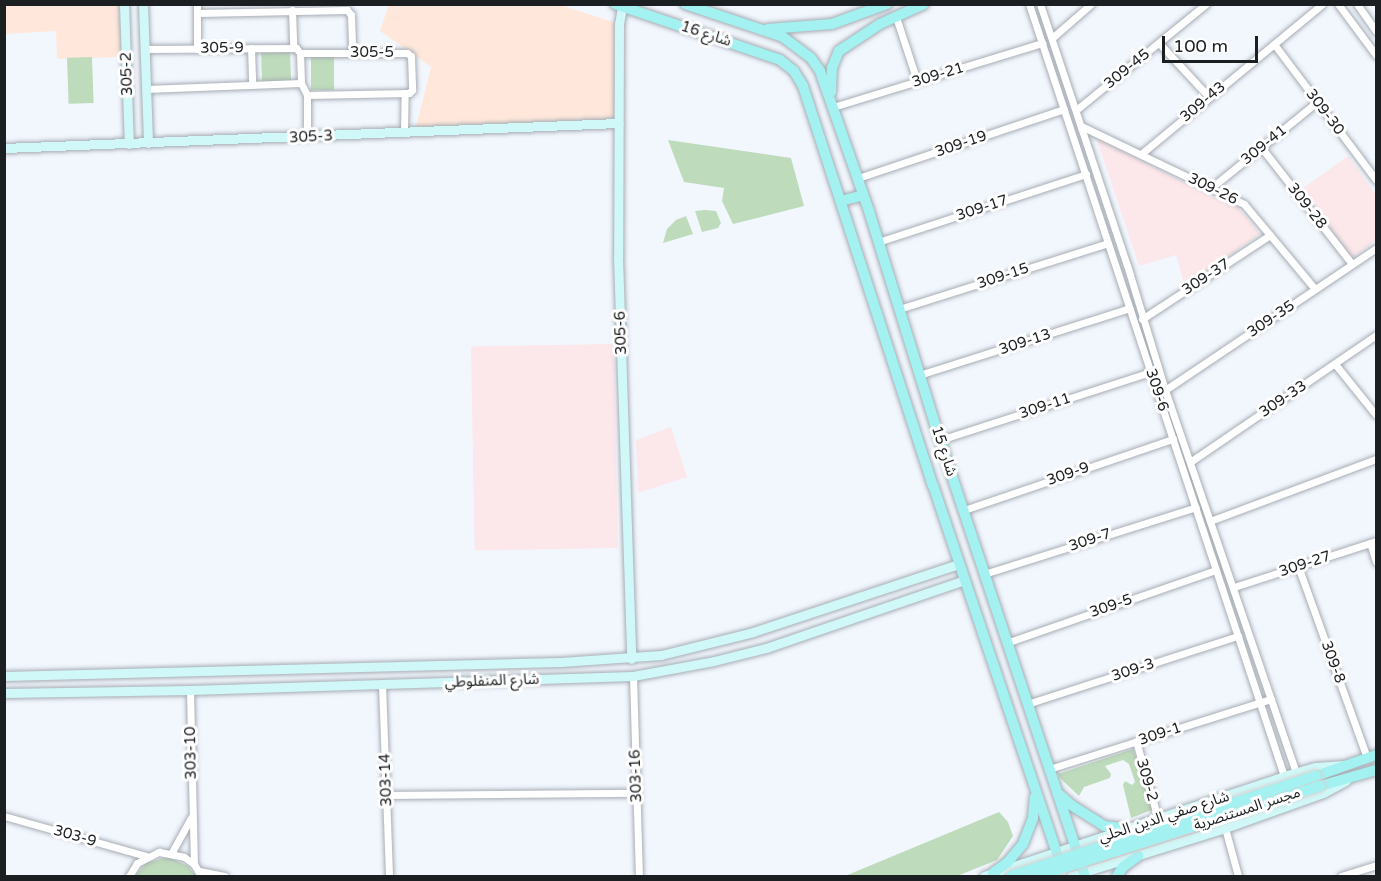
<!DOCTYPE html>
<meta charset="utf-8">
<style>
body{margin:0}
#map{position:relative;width:1381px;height:881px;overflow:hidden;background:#f2f7fe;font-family:"Varela Round","Noto Sans Arabic",sans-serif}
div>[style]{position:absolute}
.commercial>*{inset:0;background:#ffe8db}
.education>*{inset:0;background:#fce7ea;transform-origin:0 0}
.green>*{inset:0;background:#bedbbb;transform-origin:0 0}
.roads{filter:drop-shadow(0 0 2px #a7adb4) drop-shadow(0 0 2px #a7adb4)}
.street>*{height:7px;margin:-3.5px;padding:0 3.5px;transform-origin:3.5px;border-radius:3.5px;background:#fff}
.secondary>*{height:9px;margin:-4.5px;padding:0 4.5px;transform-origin:4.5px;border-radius:4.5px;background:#d1f8f8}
.primary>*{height:10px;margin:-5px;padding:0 5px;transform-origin:5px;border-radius:5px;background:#a3f1f1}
.bridges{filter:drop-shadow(0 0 2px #d2d2d3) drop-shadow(0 0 2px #d2d2d3)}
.primary-bridge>*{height:10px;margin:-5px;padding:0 5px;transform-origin:5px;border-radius:5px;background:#a3f1f1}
span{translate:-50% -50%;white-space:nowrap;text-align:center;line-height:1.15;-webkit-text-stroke:6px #fff;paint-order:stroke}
.street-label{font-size:15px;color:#1c1f21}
.frame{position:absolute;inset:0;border:6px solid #1c1f21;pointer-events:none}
.scale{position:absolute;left:1162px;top:36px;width:96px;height:27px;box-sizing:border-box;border:3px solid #1c1f21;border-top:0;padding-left:8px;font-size:18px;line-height:21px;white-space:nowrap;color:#1c1f21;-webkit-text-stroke:4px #fff;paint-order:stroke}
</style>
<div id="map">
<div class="commercial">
<div style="clip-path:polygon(389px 4px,561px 5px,619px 24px,618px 123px,415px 131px,431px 67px,380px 31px)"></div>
<div style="clip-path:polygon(5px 5px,119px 5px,122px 57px,57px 59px,56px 31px,5px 34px)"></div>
</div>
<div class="education">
<div style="clip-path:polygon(1096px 137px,1212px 197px,1238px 207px,1260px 234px,1185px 287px,1176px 255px,1139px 266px)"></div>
<div style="clip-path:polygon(1348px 156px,1376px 195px,1376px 240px,1352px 258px,1302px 189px)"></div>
<div style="left:614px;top:344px;width:204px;height:143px;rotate:89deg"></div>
<div style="clip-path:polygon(671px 427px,687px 477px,638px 493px,636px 440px)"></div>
</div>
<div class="green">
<div style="left:290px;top:50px;width:31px;height:29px;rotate:88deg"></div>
<div style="left:311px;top:56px;width:23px;height:34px"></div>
<div style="left:92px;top:57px;width:46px;height:25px;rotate:88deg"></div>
<div style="clip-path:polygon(668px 140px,791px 158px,804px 206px,733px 224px,722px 201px,724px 188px,684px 182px)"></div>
<div style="clip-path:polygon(705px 210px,716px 211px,721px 223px,718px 228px,702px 232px,695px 211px)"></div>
<div style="clip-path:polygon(686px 216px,693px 234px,663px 243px,667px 229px,676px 220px)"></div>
<div style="clip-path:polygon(1133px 749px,1154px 809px,1131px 818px,1123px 785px,1125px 781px,1132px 785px,1135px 782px,1129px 764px,1123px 760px,1105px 766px,1111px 774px,1110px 778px,1084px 787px,1079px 796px,1060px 778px,1058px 774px)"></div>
<div style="clip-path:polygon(999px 812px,1008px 822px,1013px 836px,997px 860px,957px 876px,845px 876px)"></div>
<div style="clip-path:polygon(168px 857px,188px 866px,196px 876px,135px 876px,146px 863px)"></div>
</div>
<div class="roads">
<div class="street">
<div style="left:1029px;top:4px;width:813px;rotate:71.72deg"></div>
<div style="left:1040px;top:4px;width:275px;rotate:71.6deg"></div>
<div style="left:1127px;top:265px;width:131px;rotate:73.1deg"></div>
<div style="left:1165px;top:390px;width:405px;rotate:71.1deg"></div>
<div style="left:1338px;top:4px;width:64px;rotate:53.3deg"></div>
<div style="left:1357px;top:4px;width:33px;rotate:55deg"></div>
<div style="left:292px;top:10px;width:37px;rotate:88deg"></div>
<div style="left:198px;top:13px;width:149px;rotate:-1.2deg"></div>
<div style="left:347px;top:10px;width:6px;rotate:51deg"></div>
<div style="left:351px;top:15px;width:38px;rotate:88deg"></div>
<div style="left:896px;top:17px;width:67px;rotate:71.8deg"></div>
<div style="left:1052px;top:38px;width:52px;rotate:-41.1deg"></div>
<div style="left:1159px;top:43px;width:74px;rotate:47.2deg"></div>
<div style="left:1274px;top:44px;width:170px;rotate:53.1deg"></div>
<div style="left:251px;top:48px;width:37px;rotate:88deg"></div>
<div style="left:145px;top:49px;width:151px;rotate:-0.4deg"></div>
<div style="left:296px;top:48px;width:6px;rotate:51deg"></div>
<div style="left:300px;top:53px;width:30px;rotate:88deg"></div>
<div style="left:301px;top:83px;width:13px;rotate:63deg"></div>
<div style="left:307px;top:95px;width:42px;rotate:90deg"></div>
<div style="left:197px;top:49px;width:45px;rotate:-90deg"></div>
<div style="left:300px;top:53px;width:107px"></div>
<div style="left:407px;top:53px;width:5px;rotate:37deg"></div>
<div style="left:411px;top:56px;width:34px;rotate:88deg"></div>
<div style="left:412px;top:90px;width:4px;rotate:135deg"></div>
<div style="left:409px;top:93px;width:102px;rotate:178.9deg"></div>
<div style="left:146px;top:89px;width:155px;rotate:-2.2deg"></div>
<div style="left:833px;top:107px;width:219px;rotate:-17deg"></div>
<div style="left:1076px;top:110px;width:168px;rotate:-39.2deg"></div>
<div style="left:1081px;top:126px;width:181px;rotate:25.6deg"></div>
<div style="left:1244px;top:204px;width:111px;rotate:50.1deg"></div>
<div style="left:404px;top:132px;width:39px;rotate:-89deg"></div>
<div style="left:1261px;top:147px;width:148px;rotate:52.1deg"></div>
<div style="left:1141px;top:154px;width:235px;rotate:-39.6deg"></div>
<div style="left:858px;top:178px;width:217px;rotate:-18.5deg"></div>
<div style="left:1211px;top:188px;width:136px;rotate:-39.1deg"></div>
<div style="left:878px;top:242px;width:219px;rotate:-18.1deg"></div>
<div style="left:899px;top:309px;width:219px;rotate:-17.5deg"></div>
<div style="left:1142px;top:319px;width:153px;rotate:-33.3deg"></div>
<div style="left:1335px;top:364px;width:65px;rotate:51.2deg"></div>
<div style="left:919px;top:375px;width:221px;rotate:-17.6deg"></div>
<div style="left:1165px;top:390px;width:254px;rotate:-33.9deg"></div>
<div style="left:940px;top:440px;width:222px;rotate:-17.9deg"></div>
<div style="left:1190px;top:462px;width:225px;rotate:-34.3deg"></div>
<div style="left:964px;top:510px;width:221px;rotate:-18.8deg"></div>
<div style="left:1210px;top:521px;width:177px;rotate:-20.5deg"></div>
<div style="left:1370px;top:543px;width:20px;rotate:72deg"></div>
<div style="left:1298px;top:566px;width:204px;rotate:70.2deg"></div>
<div style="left:984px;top:574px;width:222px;rotate:-17.5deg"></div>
<div style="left:1234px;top:587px;width:149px;rotate:-17.9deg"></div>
<div style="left:1006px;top:643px;width:222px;rotate:-19.2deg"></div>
<div style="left:633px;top:676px;width:200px;rotate:88.3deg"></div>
<div style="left:382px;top:684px;width:192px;rotate:87.9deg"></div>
<div style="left:190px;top:690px;width:174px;rotate:88.7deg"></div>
<div style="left:1027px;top:704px;width:222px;rotate:-17.9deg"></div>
<div style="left:1136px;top:741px;width:81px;rotate:74.2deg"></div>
<div style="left:1049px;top:769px;width:233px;rotate:-17.5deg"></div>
<div style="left:387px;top:795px;width:250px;rotate:-0.5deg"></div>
<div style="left:4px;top:816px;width:148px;rotate:15.7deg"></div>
<div style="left:1225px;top:828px;width:50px;rotate:74.8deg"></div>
<div style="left:172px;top:852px;width:39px;rotate:-61deg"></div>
<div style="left:199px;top:871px;width:26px;rotate:11deg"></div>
<div style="left:129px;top:876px;width:15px;rotate:-58deg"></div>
<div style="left:137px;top:863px;width:25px;rotate:-27deg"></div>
<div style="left:159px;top:852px;width:25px;rotate:11deg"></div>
<div style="left:184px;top:857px;width:12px;rotate:35deg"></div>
<div style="left:194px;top:864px;width:14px;rotate:60deg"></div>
<div style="left:1341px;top:876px;width:37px;rotate:-17deg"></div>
</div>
<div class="secondary">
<div style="left:124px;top:4px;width:140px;rotate:88deg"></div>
<div style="left:143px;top:4px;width:139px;rotate:87.9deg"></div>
<div style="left:622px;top:7px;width:17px;rotate:100deg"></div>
<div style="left:619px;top:24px;width:233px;rotate:90.2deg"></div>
<div style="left:618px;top:257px;width:402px;rotate:88.1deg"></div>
<div style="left:4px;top:148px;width:615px;rotate:-2.33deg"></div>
<div style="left:4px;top:676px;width:557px;rotate:-1.44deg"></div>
<div style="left:561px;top:662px;width:100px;rotate:-4deg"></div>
<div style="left:661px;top:655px;width:95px;rotate:-14deg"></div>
<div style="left:753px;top:632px;width:217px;rotate:-18.3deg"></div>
<div style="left:4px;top:693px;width:186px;rotate:-0.9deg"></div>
<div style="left:190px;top:690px;width:443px;rotate:-1.8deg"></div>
<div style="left:633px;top:676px;width:82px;rotate:-10.5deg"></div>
<div style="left:714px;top:661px;width:54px;rotate:-14deg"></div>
<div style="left:766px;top:648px;width:210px;rotate:-18.9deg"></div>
<div style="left:984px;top:876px;width:316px;rotate:-18.4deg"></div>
<div style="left:1284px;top:776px;width:33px;rotate:-16deg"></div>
<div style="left:1316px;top:767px;width:29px;rotate:-4deg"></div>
<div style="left:1071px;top:876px;width:161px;rotate:-17.3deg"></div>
<div style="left:1225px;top:828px;width:104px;rotate:-19.7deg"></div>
<div style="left:1323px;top:793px;width:26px;rotate:-28deg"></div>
</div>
<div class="primary">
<div style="left:615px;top:4px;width:174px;rotate:18.7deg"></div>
<div style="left:780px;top:60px;width:18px;rotate:38deg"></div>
<div style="left:794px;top:71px;width:17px;rotate:59deg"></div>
<div style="left:803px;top:86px;width:420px;rotate:72deg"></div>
<div style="left:933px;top:485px;width:392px;rotate:71.4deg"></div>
<div style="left:685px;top:4px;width:103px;rotate:18.6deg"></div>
<div style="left:783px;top:37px;width:35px;rotate:37deg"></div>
<div style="left:811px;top:58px;width:16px;rotate:55deg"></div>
<div style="left:820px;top:71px;width:148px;rotate:70.7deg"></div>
<div style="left:869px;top:211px;width:240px;rotate:72.8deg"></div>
<div style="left:940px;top:440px;width:433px;rotate:71.6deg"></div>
<div style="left:768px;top:29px;width:64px;rotate:-4.5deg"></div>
<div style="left:832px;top:24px;width:59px;rotate:-20deg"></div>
<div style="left:831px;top:92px;width:24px;rotate:-88deg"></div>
<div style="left:832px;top:68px;width:18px;rotate:-68deg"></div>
<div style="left:839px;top:51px;width:49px;rotate:-33.4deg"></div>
<div style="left:880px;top:24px;width:48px;rotate:-24.4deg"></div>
<div style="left:841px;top:201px;width:23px;rotate:-15deg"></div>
<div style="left:1316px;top:776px;width:64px;rotate:-19.3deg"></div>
<div style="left:1320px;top:786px;width:58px;rotate:-15.9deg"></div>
<div style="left:1060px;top:795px;width:15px;rotate:42deg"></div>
<div style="left:1071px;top:805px;width:39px;rotate:32deg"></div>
<div style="left:1104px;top:826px;width:23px;rotate:7deg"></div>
<div style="left:1082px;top:867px;width:9px;rotate:72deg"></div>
<div style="left:993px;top:873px;width:17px;rotate:-36deg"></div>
<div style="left:1007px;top:863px;width:25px;rotate:-50deg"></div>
<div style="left:1023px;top:844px;width:28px;rotate:-69deg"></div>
<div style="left:1033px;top:818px;width:21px;rotate:-85deg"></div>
<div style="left:1117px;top:876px;width:11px;rotate:-56deg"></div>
<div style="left:1123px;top:867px;width:19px;rotate:-36deg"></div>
</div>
</div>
<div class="bridges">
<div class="primary-bridge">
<div style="left:1011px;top:876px;width:321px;rotate:-18.2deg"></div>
<div style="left:1038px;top:876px;width:296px;rotate:-17.7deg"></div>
</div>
</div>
<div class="street-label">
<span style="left:706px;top:34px;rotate:18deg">شارع 16</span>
<span style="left:222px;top:48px;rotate:-1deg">305-9</span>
<span style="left:372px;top:53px">305-5</span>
<span style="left:1127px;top:69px;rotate:-39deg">309-45</span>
<span style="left:127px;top:74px;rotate:-92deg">305-2</span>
<span style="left:938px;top:75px;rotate:-17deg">309-21</span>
<span style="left:1203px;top:102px;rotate:-40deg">309-43</span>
<span style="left:1325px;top:112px;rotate:53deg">309-30</span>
<span style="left:311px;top:137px;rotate:-3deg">305-3</span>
<span style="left:961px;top:144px;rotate:-19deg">309-19</span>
<span style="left:1264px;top:145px;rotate:-39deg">309-41</span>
<span style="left:1213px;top:189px;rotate:26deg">309-26</span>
<span style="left:1307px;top:206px;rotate:52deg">309-28</span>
<span style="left:982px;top:208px;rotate:-18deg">309-17</span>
<span style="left:1003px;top:276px;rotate:-18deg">309-15</span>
<span style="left:1206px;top:277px;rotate:-33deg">309-37</span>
<span style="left:1271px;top:319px;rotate:-34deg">309-35</span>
<span style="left:621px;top:333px;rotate:-92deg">305-6</span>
<span style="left:1025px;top:342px;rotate:-18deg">309-13</span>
<span style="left:1157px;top:390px;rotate:72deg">309-6</span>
<span style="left:1283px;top:399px;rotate:-34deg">309-33</span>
<span style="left:1045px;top:406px;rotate:-18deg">309-11</span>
<span style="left:944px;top:451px;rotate:72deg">شارع 15</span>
<span style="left:1068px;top:474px;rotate:-19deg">309-9</span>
<span style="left:1090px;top:540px;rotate:-18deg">309-7</span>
<span style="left:1305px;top:564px;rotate:-18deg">309-27</span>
<span style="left:1111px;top:606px;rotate:-19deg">309-5</span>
<span style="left:1333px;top:662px;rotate:70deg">309-8</span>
<span style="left:1133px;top:670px;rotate:-18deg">309-3</span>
<span style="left:492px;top:681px;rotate:-2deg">شارع المنفلوطي</span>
<span style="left:1160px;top:734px;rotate:-18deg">309-1</span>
<span style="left:191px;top:753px;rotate:-91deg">303-10</span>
<span style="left:636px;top:776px;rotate:-92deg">303-16</span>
<span style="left:386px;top:780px;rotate:-92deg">303-14</span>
<span style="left:1147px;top:780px;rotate:74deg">309-2</span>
<span style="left:1247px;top:809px;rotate:-18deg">مجسر المستنصرية</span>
<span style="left:1164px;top:817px;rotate:-18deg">شارع صفي الدين الحلي</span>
<span style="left:75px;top:836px;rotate:16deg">303-9</span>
</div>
<div class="frame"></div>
<div class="scale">100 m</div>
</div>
